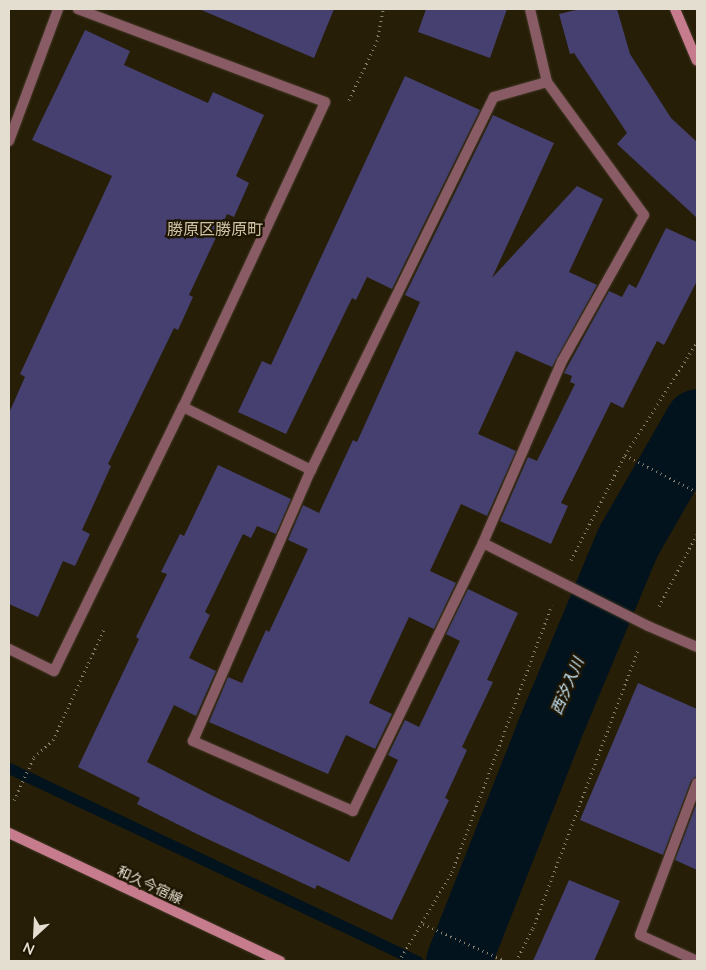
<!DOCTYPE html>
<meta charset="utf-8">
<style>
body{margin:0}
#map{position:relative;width:706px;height:970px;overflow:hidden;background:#271e08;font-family:Lato,"Noto Sans JP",sans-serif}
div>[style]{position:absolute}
.stream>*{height:11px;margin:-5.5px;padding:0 5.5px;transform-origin:5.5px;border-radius:5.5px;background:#03131d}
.river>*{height:65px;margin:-32.5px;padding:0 32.5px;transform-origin:32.5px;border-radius:32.5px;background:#03131d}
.building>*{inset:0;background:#454070}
.path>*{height:3px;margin-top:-1.5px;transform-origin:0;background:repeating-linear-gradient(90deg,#87806e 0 1px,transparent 0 5px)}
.roads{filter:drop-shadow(0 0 1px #413924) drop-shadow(0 0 1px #413924)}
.street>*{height:10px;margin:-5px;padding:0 5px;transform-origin:5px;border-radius:5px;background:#895b65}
.secondary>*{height:10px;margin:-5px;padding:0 5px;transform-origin:5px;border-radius:5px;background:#c67c8d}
span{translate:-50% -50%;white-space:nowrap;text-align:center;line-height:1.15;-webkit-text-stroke:4.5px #1e1501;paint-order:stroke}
.street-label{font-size:14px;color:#e4ded1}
.water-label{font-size:15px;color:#c8e9fd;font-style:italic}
.quarter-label{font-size:16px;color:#cec3a8}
.frame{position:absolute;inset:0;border:10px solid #e4ded1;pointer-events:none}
.north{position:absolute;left:10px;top:910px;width:50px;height:50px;-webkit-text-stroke:4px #1e1501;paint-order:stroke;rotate:205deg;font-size:14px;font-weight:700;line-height:20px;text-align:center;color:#e4ded1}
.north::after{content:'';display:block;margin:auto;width:18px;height:22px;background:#e4ded1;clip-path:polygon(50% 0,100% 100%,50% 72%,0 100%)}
</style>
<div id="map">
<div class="stream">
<div style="left:9px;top:768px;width:452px;rotate:25.3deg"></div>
</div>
<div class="river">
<div style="left:458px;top:961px;width:246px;rotate:-68.5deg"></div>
<div style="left:548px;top:732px;width:207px;rotate:-67.3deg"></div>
<div style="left:628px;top:541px;width:138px;rotate:-60.1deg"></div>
</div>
<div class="building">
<div style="clip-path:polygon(199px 9px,334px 9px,314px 58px)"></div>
<div style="clip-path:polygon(426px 9px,507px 9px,490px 58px,418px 32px)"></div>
<div style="clip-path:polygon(580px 9px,617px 9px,630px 54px,671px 118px,697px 142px,697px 218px,617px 144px,627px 133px,574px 53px,570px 54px,559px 14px)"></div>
<div style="clip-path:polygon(85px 30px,130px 51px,124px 65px,208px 103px,213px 92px,264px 115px,236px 176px,249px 183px,234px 217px,227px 214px,189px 295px,193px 297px,178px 330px,174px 328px,108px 464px,111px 466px,82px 530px,90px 534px,75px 566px,63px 561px,38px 617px,9px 604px,9px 413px,25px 377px,20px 374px,112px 176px,32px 140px)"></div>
<div style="clip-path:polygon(405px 76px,480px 110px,392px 289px,367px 277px,356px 300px,352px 298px,286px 434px,238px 412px,262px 361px,271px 365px)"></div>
<div style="clip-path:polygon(493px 115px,554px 143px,492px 278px,577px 186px,603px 199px,569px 272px,597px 285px,552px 367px,516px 351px,478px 434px,516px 451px,487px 516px,461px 504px,430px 571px,456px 583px,434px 629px,409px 617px,369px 703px,392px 714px,375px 749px,346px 735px,328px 774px,209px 722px,228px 677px,242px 683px,266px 630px,269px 632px,308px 549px,288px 540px,303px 505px,319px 513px,353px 440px,357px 442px,420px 302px,405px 295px)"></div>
<div style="clip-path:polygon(666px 228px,697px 242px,697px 281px,664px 345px,657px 341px,623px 408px,611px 402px,561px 503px,568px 506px,551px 544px,500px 521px,528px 457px,537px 461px,575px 384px,570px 382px,572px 376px,564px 373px,609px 291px,622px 297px,629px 284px,636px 288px)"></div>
<div style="clip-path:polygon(218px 465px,291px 499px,276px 534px,257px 526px,251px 538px,243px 534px,205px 612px,210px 615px,189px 658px,216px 671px,196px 716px,174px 705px,147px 762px,211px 795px,349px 862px,398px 760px,388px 755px,405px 720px,419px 727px,460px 641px,446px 634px,468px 589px,518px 613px,487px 680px,493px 682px,462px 747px,467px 750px,445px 798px,449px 800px,392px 920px,317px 885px,315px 889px,199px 835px,137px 804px,140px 798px,78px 767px,139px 639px,136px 637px,167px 574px,161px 572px,180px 534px,184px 536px)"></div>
<div style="clip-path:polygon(638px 683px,697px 709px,697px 776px,691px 781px,663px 855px,580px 820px)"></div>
<div style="clip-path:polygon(697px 802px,697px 870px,675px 860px)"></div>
<div style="clip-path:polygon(569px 880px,620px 901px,594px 961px,533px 961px)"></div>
</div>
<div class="path">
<div style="left:349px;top:100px;width:65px;rotate:-64.6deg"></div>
<div style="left:377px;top:41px;width:33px;rotate:-79deg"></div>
<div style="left:625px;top:455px;width:81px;rotate:27.2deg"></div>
<div style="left:571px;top:560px;width:118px;rotate:-62.8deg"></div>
<div style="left:625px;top:455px;width:134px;rotate:-57.5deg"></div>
<div style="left:659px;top:606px;width:81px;rotate:-62.2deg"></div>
<div style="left:14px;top:800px;width:47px;rotate:-65.1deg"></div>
<div style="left:34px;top:757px;width:25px;rotate:-42deg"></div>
<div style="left:53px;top:740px;width:124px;rotate:-65.3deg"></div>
<div style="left:423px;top:924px;width:91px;rotate:24deg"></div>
<div style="left:399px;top:961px;width:104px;rotate:-59.2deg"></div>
<div style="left:452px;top:872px;width:285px;rotate:-69.5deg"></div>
<div style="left:516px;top:961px;width:37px;rotate:-63deg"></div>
<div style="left:533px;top:928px;width:299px;rotate:-69.3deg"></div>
</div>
<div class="roads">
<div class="street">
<div style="left:530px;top:9px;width:75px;rotate:76.9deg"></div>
<div style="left:547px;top:82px;width:165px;rotate:53.9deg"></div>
<div style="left:644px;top:215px;width:167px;rotate:119.3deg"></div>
<div style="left:562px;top:361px;width:198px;rotate:113.5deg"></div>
<div style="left:483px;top:543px;width:298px;rotate:115.9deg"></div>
<div style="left:353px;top:811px;width:175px;rotate:-156.4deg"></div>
<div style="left:193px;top:741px;width:296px;rotate:-66.5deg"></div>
<div style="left:311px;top:470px;width:415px;rotate:-63.9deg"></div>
<div style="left:494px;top:97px;width:55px;rotate:-15.8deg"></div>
<div style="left:9px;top:141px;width:141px;rotate:-69.6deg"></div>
<div style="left:183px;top:407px;width:143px;rotate:26.2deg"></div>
<div style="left:483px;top:543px;width:185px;rotate:26.7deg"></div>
<div style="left:648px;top:626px;width:53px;rotate:23.2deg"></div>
<div style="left:9px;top:649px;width:50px;rotate:26.1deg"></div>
<div style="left:54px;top:671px;width:294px;rotate:-64deg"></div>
<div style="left:183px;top:407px;width:336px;rotate:-65deg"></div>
<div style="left:325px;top:102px;width:264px;rotate:-159.4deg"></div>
<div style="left:697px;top:783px;width:162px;rotate:110.6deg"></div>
<div style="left:640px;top:935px;width:63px;rotate:24.5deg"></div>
</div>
<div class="secondary">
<div style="left:675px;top:9px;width:56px;rotate:67.1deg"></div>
<div style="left:9px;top:833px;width:300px;rotate:25.3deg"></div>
</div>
</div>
<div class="street-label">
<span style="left:150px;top:885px;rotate:25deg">和久今宿線</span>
</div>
<div class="water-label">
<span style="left:567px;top:686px;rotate:-67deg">西汐入川</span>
</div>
<div class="quarter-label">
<span style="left:215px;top:229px">勝原区勝原町</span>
</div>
<div class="frame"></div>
<div class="north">N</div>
</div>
